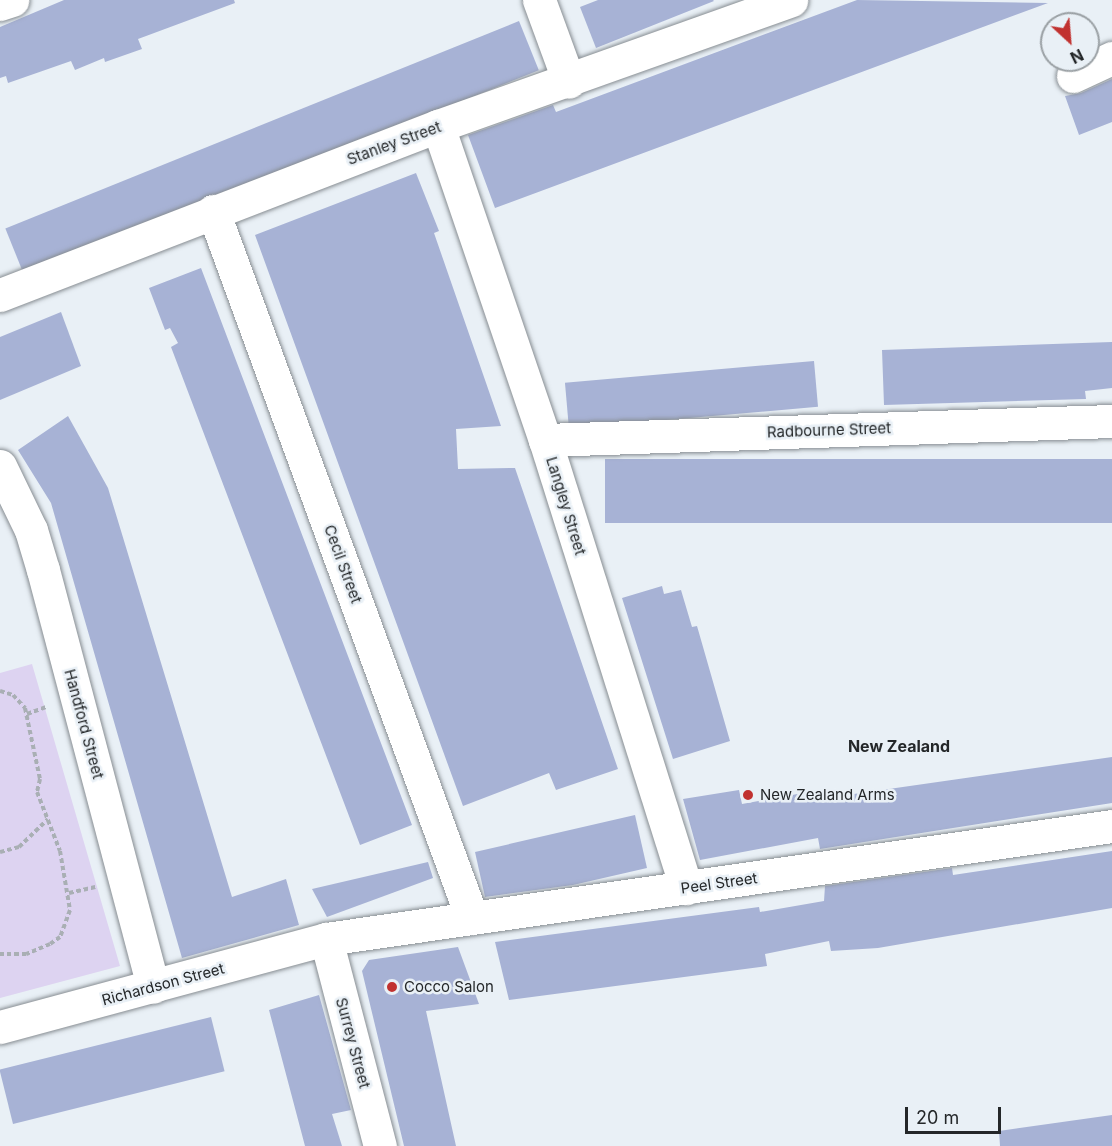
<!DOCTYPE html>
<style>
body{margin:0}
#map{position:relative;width:1112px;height:1146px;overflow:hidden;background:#e9f0f6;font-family:Inter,sans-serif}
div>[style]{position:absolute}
.green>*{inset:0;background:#ddd3f1}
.building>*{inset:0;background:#a7b2d5;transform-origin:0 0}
.path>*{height:4px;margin-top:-2px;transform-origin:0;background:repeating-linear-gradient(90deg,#a9afb4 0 4.5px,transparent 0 7.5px)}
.roads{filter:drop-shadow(0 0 2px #878d92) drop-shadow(0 0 2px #878d92)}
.minor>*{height:33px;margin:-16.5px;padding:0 16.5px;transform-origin:16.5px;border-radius:16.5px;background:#fff}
.dots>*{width:16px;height:16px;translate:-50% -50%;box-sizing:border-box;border:3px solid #e9f0f6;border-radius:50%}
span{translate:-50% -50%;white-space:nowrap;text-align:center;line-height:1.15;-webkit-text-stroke:5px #e9f0f6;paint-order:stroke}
.street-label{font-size:15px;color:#242729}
.poi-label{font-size:15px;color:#242729}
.left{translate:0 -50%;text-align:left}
.neighbourhood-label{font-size:16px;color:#242729;font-weight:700}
.north{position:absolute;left:1040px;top:12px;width:60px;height:60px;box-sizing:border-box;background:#e9f0f6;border:2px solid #9aa0a4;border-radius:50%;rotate:154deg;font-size:16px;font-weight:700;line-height:24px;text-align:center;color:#242729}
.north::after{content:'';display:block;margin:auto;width:21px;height:27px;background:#c13230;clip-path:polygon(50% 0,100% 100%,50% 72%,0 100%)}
.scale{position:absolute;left:905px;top:1107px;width:96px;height:27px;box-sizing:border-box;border:3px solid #242729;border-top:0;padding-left:8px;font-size:18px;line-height:21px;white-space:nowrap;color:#242729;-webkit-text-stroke:4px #e9f0f6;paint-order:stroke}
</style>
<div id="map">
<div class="green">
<div style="clip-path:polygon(32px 664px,120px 966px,0 998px,0 673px)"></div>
</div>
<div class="building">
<div style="clip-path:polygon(64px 0,234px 0,235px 3px,138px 39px,142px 49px,105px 62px,104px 58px,75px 70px,71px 61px,8px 83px,6px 76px,0 78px,0 27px)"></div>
<div style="clip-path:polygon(598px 0,713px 0,714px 1px,596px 48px,580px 7px)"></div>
<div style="clip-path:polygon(857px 0,1048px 3px,495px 208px,468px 135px,553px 105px,556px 112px)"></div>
<div style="left:519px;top:21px;width:53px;height:554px;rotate:68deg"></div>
<div style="clip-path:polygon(1112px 79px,1112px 122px,1079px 135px,1065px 96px,1081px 93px)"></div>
<div style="clip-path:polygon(416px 173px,439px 231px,434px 233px,501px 426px,456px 429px,458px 469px,515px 468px,618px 769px,556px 790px,549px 773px,463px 806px,255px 235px)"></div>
<div style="clip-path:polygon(201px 268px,412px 825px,360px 845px,171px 347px,178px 343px,170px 328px,165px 330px,149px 288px)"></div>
<div style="clip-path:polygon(61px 312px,81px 366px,0 400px,0 337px)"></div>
<div style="clip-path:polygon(1112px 342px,1112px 388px,1085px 391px,1086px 399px,884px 405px,882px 350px)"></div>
<div style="left:814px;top:361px;width:46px;height:250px;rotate:85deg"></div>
<div style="clip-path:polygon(68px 416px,108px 488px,232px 897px,286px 879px,299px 925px,182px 958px,51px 503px,18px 450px)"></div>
<div style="left:1112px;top:459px;width:64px;height:507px;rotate:90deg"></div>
<div style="clip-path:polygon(662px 586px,664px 594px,681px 590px,692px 627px,697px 626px,730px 741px,673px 759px,622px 598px)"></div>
<div style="clip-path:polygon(1112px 757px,1112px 803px,820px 849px,818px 838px,700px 860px,683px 799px,739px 790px,742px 804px,803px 793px,805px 801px)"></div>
<div style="clip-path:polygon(635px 815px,647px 868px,573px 885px,485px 897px,475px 852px)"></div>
<div style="clip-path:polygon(1112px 851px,1112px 908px,878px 948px,831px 951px,829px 941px,765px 954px,767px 966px,509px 1000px,495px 942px,759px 907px,760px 912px,824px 901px,825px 886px,952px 868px,953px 875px)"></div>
<div style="clip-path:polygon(428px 862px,433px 878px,327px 917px,312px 889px)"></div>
<div style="clip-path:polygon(458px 947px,479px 1004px,426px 1011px,456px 1146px,404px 1146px,362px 971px,369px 960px)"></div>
<div style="clip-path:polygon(319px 995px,351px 1110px,332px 1114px,342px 1146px,305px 1146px,269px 1010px)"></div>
<div style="left:211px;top:1017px;width:56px;height:218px;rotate:76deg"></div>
<div style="clip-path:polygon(1112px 1115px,1112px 1146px,1000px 1146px,999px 1131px)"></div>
</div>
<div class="path">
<div style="left:0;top:691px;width:14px;rotate:17deg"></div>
<div style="left:13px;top:695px;width:18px;rotate:47deg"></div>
<div style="left:25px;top:708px;width:73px;rotate:78.1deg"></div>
<div style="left:40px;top:779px;width:13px;rotate:103deg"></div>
<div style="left:37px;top:792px;width:63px;rotate:68.7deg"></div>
<div style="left:60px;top:851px;width:60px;rotate:80.4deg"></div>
<div style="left:70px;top:910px;width:29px;rotate:110deg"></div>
<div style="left:60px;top:937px;width:12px;rotate:145deg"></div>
<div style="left:50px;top:944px;width:26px;rotate:157deg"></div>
<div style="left:26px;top:954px;width:26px;rotate:180deg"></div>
<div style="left:27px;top:714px;width:20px;rotate:-20deg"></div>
<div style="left:0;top:852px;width:20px;rotate:-15deg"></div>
<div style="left:19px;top:847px;width:40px;rotate:-44deg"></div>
<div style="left:69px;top:893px;width:27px;rotate:-13deg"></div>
</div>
<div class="roads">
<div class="minor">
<div style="left:539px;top:0;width:87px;rotate:69.9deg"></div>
<div style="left:0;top:4px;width:13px;rotate:-18deg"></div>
<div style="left:1073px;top:76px;width:43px;rotate:-24.8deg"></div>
<div style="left:438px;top:126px;width:332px;rotate:71.2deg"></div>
<div style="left:545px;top:440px;width:470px;rotate:72.5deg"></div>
<div style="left:213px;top:211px;width:753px;rotate:69.88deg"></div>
<div style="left:0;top:295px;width:469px;rotate:-21.1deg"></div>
<div style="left:438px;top:126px;width:375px;rotate:-19.6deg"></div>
<div style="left:545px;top:440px;width:567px;rotate:-1.92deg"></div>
<div style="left:0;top:466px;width:71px;rotate:64.2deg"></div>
<div style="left:31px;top:530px;width:42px;rotate:73.3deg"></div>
<div style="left:43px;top:570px;width:431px;rotate:75.2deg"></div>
<div style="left:326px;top:939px;width:214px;rotate:75.4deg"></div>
<div style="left:0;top:1027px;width:338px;rotate:-15.1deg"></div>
<div style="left:326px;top:939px;width:794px;rotate:-8.18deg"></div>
</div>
</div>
<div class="dots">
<div style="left:748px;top:795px;background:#c13230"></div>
<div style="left:392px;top:987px;background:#c13230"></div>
</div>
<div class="street-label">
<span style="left:394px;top:143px;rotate:-20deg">Stanley Street</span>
<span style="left:829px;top:430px;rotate:-2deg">Radbourne Street</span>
<span style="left:566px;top:506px;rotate:73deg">Langley Street</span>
<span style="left:343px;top:564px;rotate:70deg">Cecil Street</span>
<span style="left:84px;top:724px;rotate:75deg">Handford Street</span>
<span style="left:719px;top:883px;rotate:-8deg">Peel Street</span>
<span style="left:163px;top:984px;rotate:-15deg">Richardson Street</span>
<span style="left:353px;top:1043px;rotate:75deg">Surrey Street</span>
</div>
<div class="poi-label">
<span class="left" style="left:760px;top:795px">New Zealand Arms</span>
<span class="left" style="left:404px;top:987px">Cocco Salon</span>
</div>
<div class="neighbourhood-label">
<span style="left:899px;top:746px">New Zealand</span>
</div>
<div class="north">N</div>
<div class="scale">20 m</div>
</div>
